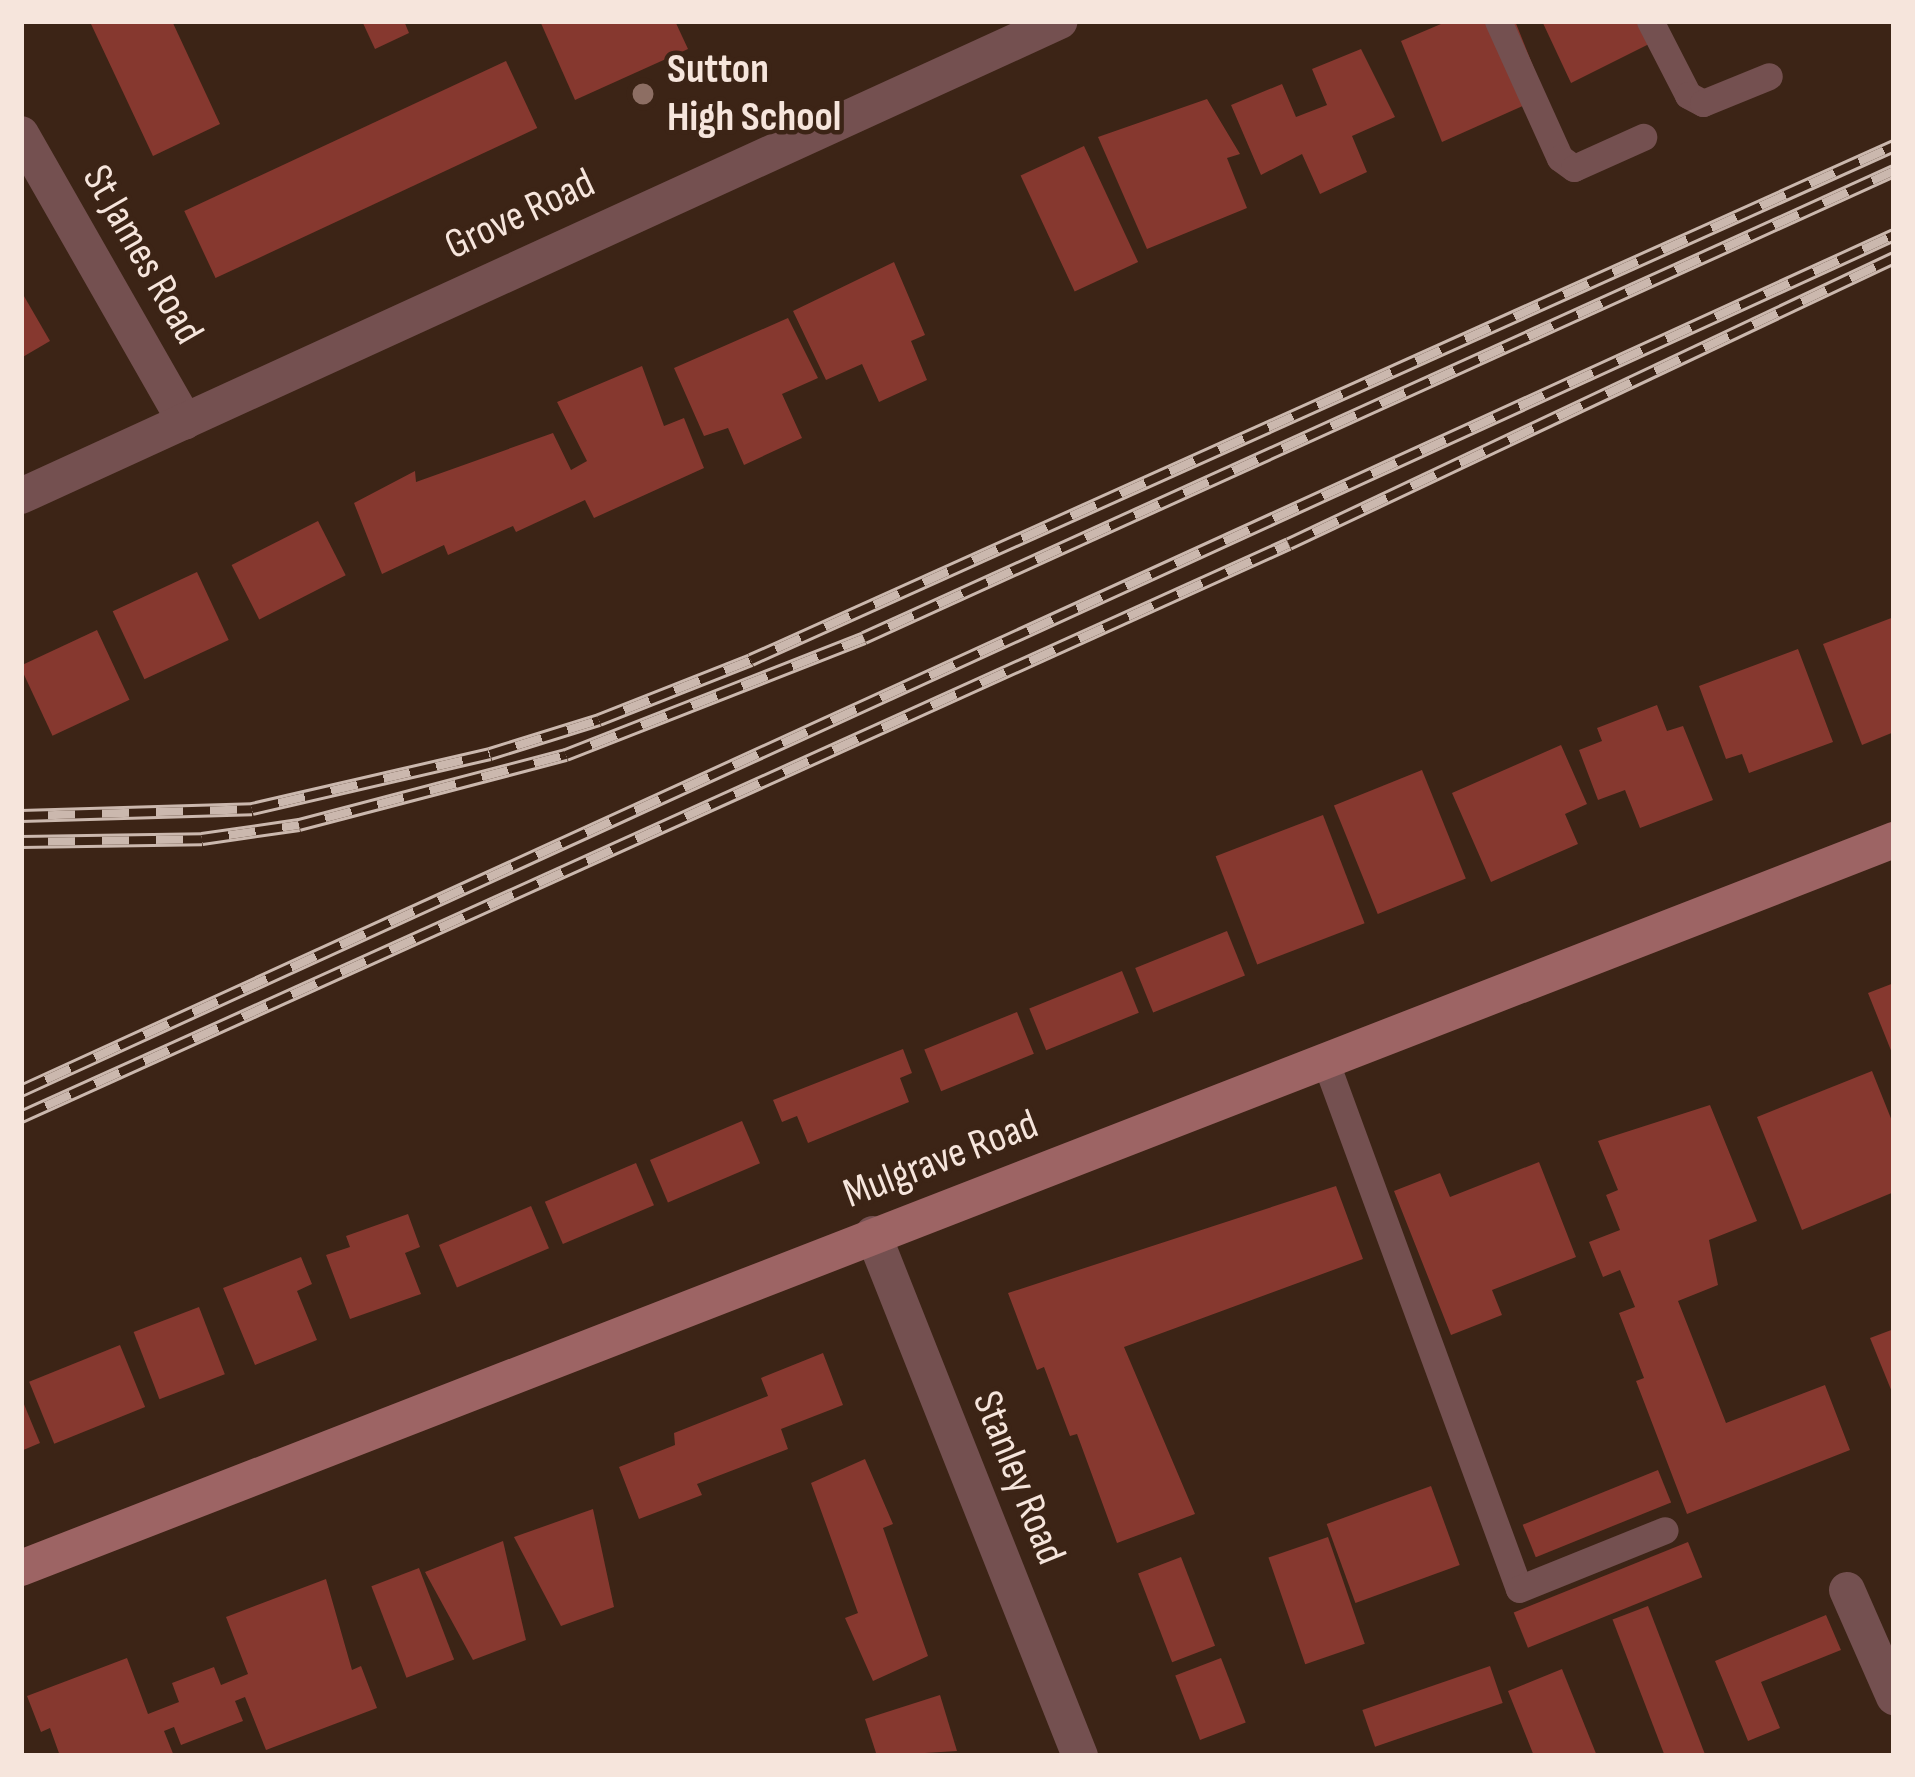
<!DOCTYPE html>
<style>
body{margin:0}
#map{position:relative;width:1915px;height:1777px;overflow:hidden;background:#3c2416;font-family:"Sofia Sans Condensed",sans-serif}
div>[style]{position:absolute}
.building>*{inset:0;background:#86382f;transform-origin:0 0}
.lane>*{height:27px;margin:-13.5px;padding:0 13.5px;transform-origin:13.5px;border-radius:13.5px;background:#745050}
.street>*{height:36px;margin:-18px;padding:0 18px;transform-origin:18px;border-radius:18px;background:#745050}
.secondary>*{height:36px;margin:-18px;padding:0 18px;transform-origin:18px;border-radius:18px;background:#9d6464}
.rail>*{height:14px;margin-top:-7px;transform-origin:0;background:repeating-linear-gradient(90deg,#3c2416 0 27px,#cbb8ae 0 54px);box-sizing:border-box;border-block:3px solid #cbb8ae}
.dots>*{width:33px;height:33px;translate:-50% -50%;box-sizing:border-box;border:6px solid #3c2416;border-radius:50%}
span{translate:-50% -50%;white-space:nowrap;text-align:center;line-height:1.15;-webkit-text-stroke:9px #3c2416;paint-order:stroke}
.poi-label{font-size:42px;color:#f6e5dc;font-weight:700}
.left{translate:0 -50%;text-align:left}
.street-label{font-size:42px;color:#f6e5dc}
.frame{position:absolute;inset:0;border:24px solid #f6e5dc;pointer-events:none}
</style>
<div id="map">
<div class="building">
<div style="clip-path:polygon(172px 21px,220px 124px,153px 156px,91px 24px)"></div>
<div style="clip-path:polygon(362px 21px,404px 21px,409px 33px,375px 49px)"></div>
<div style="clip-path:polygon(540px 21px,675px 21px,688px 49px,575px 100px)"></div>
<div style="clip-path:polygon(1448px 21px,1515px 21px,1545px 96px,1442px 142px,1401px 41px)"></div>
<div style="clip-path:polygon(1542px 21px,1663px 21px,1669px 34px,1571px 83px)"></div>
<div style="clip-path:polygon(1361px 49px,1395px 117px,1352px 136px,1367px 172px,1320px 194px,1302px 154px,1261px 175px,1231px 105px,1282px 84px,1296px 117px,1327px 105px,1312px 69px)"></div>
<div style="left:506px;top:61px;width:74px;height:355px;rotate:65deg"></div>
<div style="clip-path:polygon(1207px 99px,1240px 154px,1227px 158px,1247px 208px,1147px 249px,1098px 137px)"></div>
<div style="left:1084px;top:146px;width:128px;height:70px;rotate:65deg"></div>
<div style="clip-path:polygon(894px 262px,925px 335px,911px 341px,927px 380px,879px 402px,862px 364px,826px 380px,793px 311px)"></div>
<div style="clip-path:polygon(21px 291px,50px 341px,21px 358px)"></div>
<div style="clip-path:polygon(788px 318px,818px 378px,782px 394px,802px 438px,744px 465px,728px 428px,704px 436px,674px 368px)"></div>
<div style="clip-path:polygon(642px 366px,664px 426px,684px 418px,704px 468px,594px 518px,585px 500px,516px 532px,513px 526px,448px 555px,444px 545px,382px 574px,354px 503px,415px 471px,416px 482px,553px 433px,571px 470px,587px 461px,557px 402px)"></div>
<div style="left:318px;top:521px;width:61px;height:97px;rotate:63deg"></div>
<div style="left:197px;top:572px;width:75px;height:93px;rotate:65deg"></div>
<div style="clip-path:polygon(1894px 617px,1894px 732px,1862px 745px,1823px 644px)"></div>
<div style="left:97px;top:630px;width:77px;height:85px;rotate:65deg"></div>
<div style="clip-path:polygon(1798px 649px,1833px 742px,1749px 773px,1742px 754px,1726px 759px,1699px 686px)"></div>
<div style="clip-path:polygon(1657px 705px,1667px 731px,1683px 726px,1713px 800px,1640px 828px,1625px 790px,1598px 800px,1579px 750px,1602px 741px,1597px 728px)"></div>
<div style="clip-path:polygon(1561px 745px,1587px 804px,1565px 814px,1578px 844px,1491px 882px,1452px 793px)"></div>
<div style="left:1422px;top:770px;width:117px;height:95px;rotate:68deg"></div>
<div style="left:1323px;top:815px;width:116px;height:115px;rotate:69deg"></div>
<div style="left:1227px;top:931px;width:48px;height:99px;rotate:68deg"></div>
<div style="left:1122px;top:971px;width:45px;height:100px;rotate:68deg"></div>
<div style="clip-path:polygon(1894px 983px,1894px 1058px,1868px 993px)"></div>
<div style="left:1017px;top:1012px;width:45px;height:100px;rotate:68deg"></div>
<div style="clip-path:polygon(903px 1049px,912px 1073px,900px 1078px,909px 1102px,808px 1143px,797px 1116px,782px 1122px,773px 1100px)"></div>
<div style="clip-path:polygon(1872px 1071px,1894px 1126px,1894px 1192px,1802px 1230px,1757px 1117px)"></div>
<div style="clip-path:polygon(1710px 1105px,1757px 1221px,1709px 1240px,1718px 1285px,1678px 1301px,1726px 1423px,1825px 1385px,1850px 1450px,1687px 1514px,1636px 1381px,1644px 1378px,1619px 1313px,1635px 1307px,1620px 1270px,1603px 1277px,1589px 1242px,1620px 1230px,1606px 1195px,1618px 1190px,1598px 1141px)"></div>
<div style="left:742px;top:1121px;width:46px;height:100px;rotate:67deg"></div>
<div style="clip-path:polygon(1539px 1162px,1576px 1257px,1492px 1290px,1502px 1315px,1451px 1335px,1394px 1191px,1440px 1173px,1450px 1197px)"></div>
<div style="left:636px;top:1163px;width:46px;height:99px;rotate:67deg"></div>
<div style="clip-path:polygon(1336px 1186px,1363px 1259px,1124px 1347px,1195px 1514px,1117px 1543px,1077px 1434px,1070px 1436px,1044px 1367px,1037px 1370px,1008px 1293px)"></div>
<div style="left:531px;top:1206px;width:46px;height:100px;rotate:67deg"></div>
<div style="clip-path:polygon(408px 1214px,420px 1247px,405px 1253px,421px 1294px,350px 1319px,326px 1255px,350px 1247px,346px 1236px)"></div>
<div style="clip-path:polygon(301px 1257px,312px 1284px,297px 1291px,317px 1340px,255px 1365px,223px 1288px)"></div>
<div style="left:199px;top:1307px;width:72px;height:70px;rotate:69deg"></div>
<div style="clip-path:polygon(1894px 1329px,1894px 1397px,1870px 1338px)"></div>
<div style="left:120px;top:1345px;width:67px;height:98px;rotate:68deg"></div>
<div style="clip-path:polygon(823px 1353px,843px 1405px,781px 1429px,788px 1449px,697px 1484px,702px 1495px,639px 1519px,619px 1467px,675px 1445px,674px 1433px,768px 1396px,761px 1378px)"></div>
<div style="clip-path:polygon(21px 1397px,40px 1443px,21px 1451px)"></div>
<div style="clip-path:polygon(865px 1459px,893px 1524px,883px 1528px,928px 1656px,873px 1681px,845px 1618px,858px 1613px,811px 1483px)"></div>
<div style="left:1658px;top:1470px;width:35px;height:146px;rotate:68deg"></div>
<div style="left:1431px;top:1486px;width:84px;height:111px;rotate:70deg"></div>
<div style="clip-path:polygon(593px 1509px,614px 1607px,561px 1626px,514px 1537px)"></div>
<div style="left:1328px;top:1537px;width:113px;height:63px;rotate:71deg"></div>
<div style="clip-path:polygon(503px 1541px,526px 1640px,473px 1660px,425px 1572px)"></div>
<div style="left:1688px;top:1542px;width:38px;height:188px;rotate:68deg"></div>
<div style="left:1181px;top:1557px;width:95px;height:46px;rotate:69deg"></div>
<div style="left:419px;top:1568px;width:98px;height:51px;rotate:69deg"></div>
<div style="clip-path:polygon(326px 1579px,352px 1670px,361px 1666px,377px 1708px,266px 1750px,245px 1697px,235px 1701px,243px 1721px,181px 1745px,174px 1727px,164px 1731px,174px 1756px,60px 1756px,50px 1728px,41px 1732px,27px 1696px,127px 1658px,148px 1714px,179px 1702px,172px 1683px,214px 1667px,221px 1685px,248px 1674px,226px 1617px)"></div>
<div style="left:1648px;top:1606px;width:161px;height:38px;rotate:69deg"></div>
<div style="clip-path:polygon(1826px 1615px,1841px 1650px,1761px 1682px,1780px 1728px,1748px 1741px,1715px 1661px)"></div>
<div style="left:1221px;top:1658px;width:69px;height:49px;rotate:69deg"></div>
<div style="left:1490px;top:1666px;width:39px;height:135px;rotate:71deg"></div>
<div style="clip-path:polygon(1562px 1669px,1597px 1756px,1534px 1756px,1508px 1691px)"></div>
<div style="clip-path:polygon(940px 1695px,957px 1751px,877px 1756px,865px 1719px)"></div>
</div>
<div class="lane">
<div style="left:1498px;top:21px;width:150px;rotate:65.7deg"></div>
<div style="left:1560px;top:158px;width:17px;rotate:36deg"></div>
<div style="left:1574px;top:168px;width:76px;rotate:-24.2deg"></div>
<div style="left:1650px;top:21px;width:83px;rotate:62.8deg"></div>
<div style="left:1688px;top:95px;width:17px;rotate:28deg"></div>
<div style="left:1703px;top:103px;width:71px;rotate:-22.2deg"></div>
<div style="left:1325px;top:1060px;width:563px;rotate:69.86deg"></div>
<div style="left:1519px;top:1589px;width:157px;rotate:-22deg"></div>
</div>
<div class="street">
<div style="left:21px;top:134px;width:331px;rotate:60.3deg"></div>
<div style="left:21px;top:496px;width:1142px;rotate:-24.57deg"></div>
<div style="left:873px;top:1234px;width:562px;rotate:68.37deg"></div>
<div style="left:1847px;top:1590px;width:117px;rotate:66.3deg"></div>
</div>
<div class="secondary">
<div style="left:21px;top:1568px;width:2010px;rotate:-21.24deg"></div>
</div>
<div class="rail">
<div style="left:21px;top:816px;width:231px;rotate:-1.7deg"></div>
<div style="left:252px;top:809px;width:244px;rotate:-13deg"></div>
<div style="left:490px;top:754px;width:114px;rotate:-17.3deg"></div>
<div style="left:599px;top:720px;width:163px;rotate:-21.5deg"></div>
<div style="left:751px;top:660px;width:1253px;rotate:-24.21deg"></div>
<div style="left:21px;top:842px;width:181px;rotate:-0.9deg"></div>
<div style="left:202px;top:839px;width:98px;rotate:-8.2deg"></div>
<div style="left:299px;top:825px;width:276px;rotate:-14.7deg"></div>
<div style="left:566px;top:755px;width:320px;rotate:-21.4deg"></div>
<div style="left:864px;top:638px;width:1131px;rotate:-24.39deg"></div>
<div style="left:21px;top:1091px;width:2059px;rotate:-24.56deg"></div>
<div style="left:21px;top:1117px;width:1391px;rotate:-24.32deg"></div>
<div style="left:1289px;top:544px;width:669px;rotate:-25.3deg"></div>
</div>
<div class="dots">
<div style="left:643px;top:94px;background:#8d6e63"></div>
</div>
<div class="poi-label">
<span class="left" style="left:667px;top:94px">Sutton<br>High School</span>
</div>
<div class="street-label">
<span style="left:520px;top:215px;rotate:-25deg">Grove Road</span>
<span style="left:142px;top:255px;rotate:60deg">St James Road</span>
<span style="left:941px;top:1160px;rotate:-21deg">Mulgrave Road</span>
<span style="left:1018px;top:1478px;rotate:68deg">Stanley Road</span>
</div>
<div class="frame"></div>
</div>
